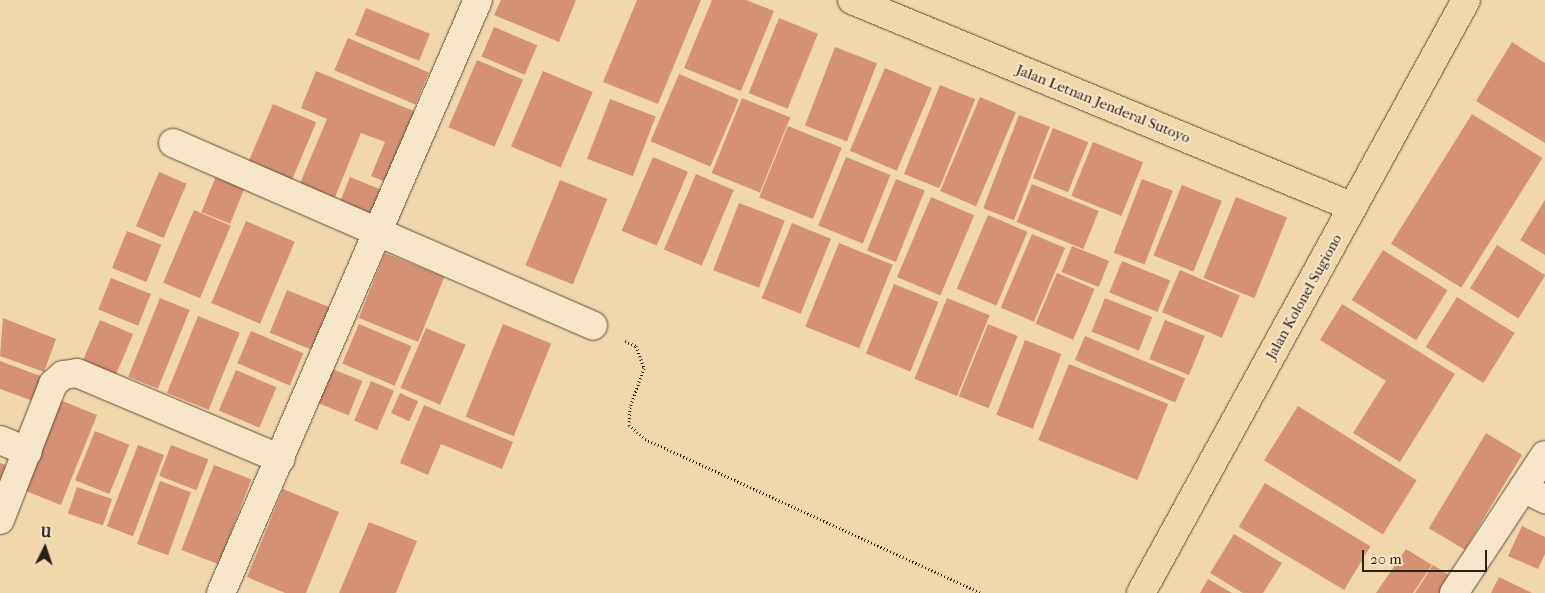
<!DOCTYPE html>
<style>
body{margin:0}
#map{position:relative;width:1545px;height:593px;overflow:hidden;background:#f3d7ac;font-family:"IM FELL French Canon",serif}
div>[style]{position:absolute}
.building>*{inset:0;background:#d59173;transform-origin:0 0}
.path>*{height:3px;margin-top:-1.5px;transform-origin:0;background:repeating-linear-gradient(90deg,#2c2117 0 1px,transparent 0 3.5px)}
.roads{filter:drop-shadow(0 0 1px #5e4e3c) drop-shadow(0 0 1px #5e4e3c)}
.minor>*{height:28px;margin:-14px;padding:0 14px;transform-origin:14px;border-radius:14px;background:#f7e5c9}
.major>*{height:28px;margin:-14px;padding:0 14px;transform-origin:14px;border-radius:14px;background:#f3d7ac}
span{translate:-50% -50%;white-space:nowrap;text-align:center;line-height:1.15;-webkit-text-stroke:4px #f7e5c9;paint-order:stroke}
.street-label{font-size:15px;color:#2c2117}
.north{position:absolute;left:20px;top:523px;width:50px;height:50px;-webkit-text-stroke:4px #f7e5c9;paint-order:stroke;rotate:4deg;font-size:14px;font-weight:700;line-height:20px;text-align:center;color:#2c2117}
.north::after{content:'';display:block;margin:auto;width:18px;height:22px;background:#2c2117;clip-path:polygon(50% 0,100% 100%,50% 72%,0 100%)}
.scale{position:absolute;left:1362px;top:550px;width:125px;height:22px;box-sizing:border-box;border:2px solid #2c2117;border-top:0;padding-left:6px;font-size:15px;line-height:18px;white-space:nowrap;color:#2c2117;-webkit-text-stroke:4px #f7e5c9;paint-order:stroke}
</style>
<div id="map">
<div class="building">
<div style="clip-path:polygon(501px 0,576px 0,559px 42px,494px 15px)"></div>
<div style="clip-path:polygon(637px 0,701px 0,658px 104px,603px 82px)"></div>
<div style="clip-path:polygon(712px 0,746px 0,774px 11px,741px 91px,684px 68px)"></div>
<div style="left:366px;top:8px;width:69px;height:29px;rotate:22deg"></div>
<div style="left:779px;top:18px;width:42px;height:81px;rotate:22deg"></div>
<div style="left:494px;top:27px;width:47px;height:32px;rotate:23deg"></div>
<div style="left:348px;top:38px;width:88px;height:35px;rotate:23deg"></div>
<div style="clip-path:polygon(1512px 42px,1545px 63px,1545px 143px,1476px 101px)"></div>
<div style="left:835px;top:47px;width:45px;height:84px;rotate:21deg"></div>
<div style="left:477px;top:60px;width:50px;height:73px;rotate:23deg"></div>
<div style="left:885px;top:68px;width:51px;height:90px;rotate:23deg"></div>
<div style="clip-path:polygon(316px 71px,421px 114px,392px 185px,371px 176px,385px 142px,361px 133px,333px 202px,298px 188px,327px 119px,301px 108px)"></div>
<div style="left:543px;top:71px;width:54px;height:82px;rotate:23deg"></div>
<div style="left:679px;top:74px;width:65px;height:73px;rotate:23deg"></div>
<div style="left:940px;top:85px;width:38px;height:96px;rotate:22deg"></div>
<div style="left:980px;top:97px;width:39px;height:102px;rotate:23deg"></div>
<div style="left:742px;top:98px;width:52px;height:81px;rotate:22deg"></div>
<div style="left:610px;top:99px;width:49px;height:64px;rotate:21deg"></div>
<div style="left:273px;top:104px;width:47px;height:62px;rotate:23deg"></div>
<div style="left:1472px;top:114px;width:83px;height:153px;rotate:32deg"></div>
<div style="left:1019px;top:115px;width:33px;height:100px;rotate:21deg"></div>
<div style="left:788px;top:126px;width:58px;height:77px;rotate:22deg"></div>
<div style="left:1053px;top:128px;width:38px;height:54px;rotate:22deg"></div>
<div style="left:1093px;top:142px;width:54px;height:58px;rotate:22deg"></div>
<div style="left:653px;top:157px;width:38px;height:80px;rotate:23deg"></div>
<div style="left:846px;top:157px;width:48px;height:74px;rotate:22deg"></div>
<div style="left:159px;top:172px;width:30px;height:59px;rotate:23deg"></div>
<div style="left:696px;top:174px;width:41px;height:82px;rotate:23deg"></div>
<div style="left:216px;top:176px;width:31px;height:39px;rotate:22deg"></div>
<div style="left:350px;top:177px;width:42px;height:28px;rotate:22deg"></div>
<div style="left:896px;top:179px;width:31px;height:77px;rotate:22deg"></div>
<div style="left:1142px;top:179px;width:33px;height:79px;rotate:21deg"></div>
<div style="left:560px;top:180px;width:51px;height:92px;rotate:22deg"></div>
<div style="left:1032px;top:184px;width:72px;height:41px;rotate:22deg"></div>
<div style="left:1182px;top:185px;width:43px;height:76px;rotate:22deg"></div>
<div style="left:931px;top:197px;width:47px;height:87px;rotate:23deg"></div>
<div style="left:1236px;top:197px;width:55px;height:87px;rotate:22deg"></div>
<div style="clip-path:polygon(1545px 200px,1545px 255px,1520px 240px)"></div>
<div style="left:739px;top:203px;width:49px;height:72px;rotate:21deg"></div>
<div style="left:194px;top:210px;width:40px;height:79px;rotate:23deg"></div>
<div style="left:988px;top:215px;width:43px;height:80px;rotate:23deg"></div>
<div style="left:246px;top:221px;width:53px;height:89px;rotate:23deg"></div>
<div style="left:792px;top:223px;width:42px;height:81px;rotate:22deg"></div>
<div style="left:127px;top:231px;width:37px;height:40px;rotate:22deg"></div>
<div style="left:1032px;top:234px;width:36px;height:80px;rotate:23deg"></div>
<div style="left:839px;top:243px;width:58px;height:90px;rotate:22deg"></div>
<div style="left:1497px;top:245px;width:57px;height:51px;rotate:32deg"></div>
<div style="left:1072px;top:246px;width:40px;height:28px;rotate:22deg"></div>
<div style="left:1383px;top:250px;width:76px;height:59px;rotate:32deg"></div>
<div style="left:385px;top:253px;width:64px;height:70px;rotate:22deg"></div>
<div style="left:1122px;top:261px;width:52px;height:34px;rotate:22deg"></div>
<div style="left:1180px;top:270px;width:65px;height:46px;rotate:23deg"></div>
<div style="left:1057px;top:273px;width:41px;height:55px;rotate:23deg"></div>
<div style="left:111px;top:278px;width:43px;height:34px;rotate:22deg"></div>
<div style="left:894px;top:284px;width:48px;height:75px;rotate:22deg"></div>
<div style="left:287px;top:290px;width:50px;height:46px;rotate:22deg"></div>
<div style="left:1457px;top:297px;width:68px;height:59px;rotate:32deg"></div>
<div style="left:160px;top:298px;width:32px;height:85px;rotate:22deg"></div>
<div style="left:947px;top:298px;width:46px;height:87px;rotate:22deg"></div>
<div style="left:1105px;top:298px;width:51px;height:36px;rotate:22deg"></div>
<div style="clip-path:polygon(1342px 304px,1455px 374px,1400px 462px,1353px 433px,1386px 381px,1320px 340px)"></div>
<div style="left:198px;top:316px;width:45px;height:83px;rotate:22deg"></div>
<div style="clip-path:polygon(3px 318px,56px 339px,44px 372px,0 356px)"></div>
<div style="left:100px;top:320px;width:36px;height:45px;rotate:23deg"></div>
<div style="left:1165px;top:320px;width:43px;height:42px;rotate:22deg"></div>
<div style="left:359px;top:324px;width:57px;height:43px;rotate:23deg"></div>
<div style="left:503px;top:324px;width:52px;height:100px;rotate:22deg"></div>
<div style="left:988px;top:324px;width:32px;height:78px;rotate:22deg"></div>
<div style="left:426px;top:328px;width:43px;height:65px;rotate:23deg"></div>
<div style="left:251px;top:331px;width:57px;height:35px;rotate:23deg"></div>
<div style="left:1085px;top:336px;width:109px;height:26px;rotate:23deg"></div>
<div style="left:1025px;top:340px;width:39px;height:80px;rotate:21deg"></div>
<div style="clip-path:polygon(0 361px,43px 377px,33px 401px,0 389px)"></div>
<div style="left:1069px;top:364px;width:107px;height:82px;rotate:22deg"></div>
<div style="left:330px;top:368px;width:35px;height:37px;rotate:22deg"></div>
<div style="left:236px;top:370px;width:44px;height:44px;rotate:23deg"></div>
<div style="left:371px;top:381px;width:25px;height:43px;rotate:23deg"></div>
<div style="left:400px;top:393px;width:20px;height:22px;rotate:24deg"></div>
<div style="left:60px;top:400px;width:40px;height:97px;rotate:22deg"></div>
<div style="clip-path:polygon(424px 405px,513px 442px,502px 469px,441px 444px,428px 475px,400px 463px)"></div>
<div style="left:1298px;top:406px;width:140px;height:64px;rotate:32deg"></div>
<div style="left:95px;top:431px;width:37px;height:53px;rotate:22deg"></div>
<div style="left:1486px;top:433px;width:42px;height:111px;rotate:31deg"></div>
<div style="left:138px;top:445px;width:28px;height:87px;rotate:21deg"></div>
<div style="left:171px;top:445px;width:40px;height:33px;rotate:21deg"></div>
<div style="clip-path:polygon(0 463px,14px 468px,0 503px)"></div>
<div style="left:214px;top:465px;width:40px;height:91px;rotate:21deg"></div>
<div style="left:160px;top:481px;width:33px;height:67px;rotate:20deg"></div>
<div style="left:1265px;top:483px;width:123px;height:51px;rotate:31deg"></div>
<div style="left:77px;top:487px;width:37px;height:28px;rotate:19deg"></div>
<div style="clip-path:polygon(283px 489px,339px 512px,306px 593px,285px 593px,247px 577px)"></div>
<div style="clip-path:polygon(369px 522px,417px 541px,396px 593px,339px 593px)"></div>
<div style="clip-path:polygon(1522px 526px,1545px 537px,1545px 554px,1538px 569px,1508px 556px)"></div>
<div style="clip-path:polygon(1234px 534px,1282px 563px,1263px 593px,1243px 593px,1210px 573px)"></div>
<div style="clip-path:polygon(1406px 549px,1432px 565px,1413px 593px,1376px 593px)"></div>
<div style="clip-path:polygon(1433px 565px,1457px 580px,1449px 593px,1415px 593px)"></div>
<div style="clip-path:polygon(1499px 577px,1532px 593px,1491px 593px)"></div>
<div style="clip-path:polygon(1208px 579px,1232px 593px,1200px 593px)"></div>
</div>
<div class="path">
<div style="left:625px;top:341px;width:12px;rotate:24deg"></div>
<div style="left:636px;top:346px;width:23px;rotate:70deg"></div>
<div style="left:644px;top:368px;width:41px;rotate:109.7deg"></div>
<div style="left:630px;top:407px;width:18px;rotate:93deg"></div>
<div style="left:629px;top:425px;width:21px;rotate:41deg"></div>
<div style="left:645px;top:439px;width:370px;rotate:24.6deg"></div>
</div>
<div class="roads">
<div class="minor">
<div style="left:173px;top:143px;width:458px;rotate:23.5deg"></div>
<div style="left:0;top:440px;width:30px;rotate:23deg"></div>
<div style="left:1523px;top:488px;width:25px;rotate:27deg"></div>
<div style="left:0;top:520px;width:146px;rotate:-68.7deg"></div>
<div style="left:53px;top:384px;width:13px;rotate:-42deg"></div>
<div style="left:63px;top:375px;width:14px;rotate:-8deg"></div>
<div style="left:77px;top:373px;width:221px;rotate:22.9deg"></div>
<div style="left:221px;top:593px;width:646px;rotate:-66.57deg"></div>
<div style="left:1454px;top:593px;width:165px;rotate:-56.6deg"></div>
</div>
<div class="major">
<div style="left:852px;top:0;width:542px;rotate:22.45deg"></div>
<div style="left:1141px;top:593px;width:676px;rotate:-61.27deg"></div>
</div>
</div>
<div class="street-label">
<span style="left:1103px;top:104px;rotate:22deg">Jalan Letnan Jenderal Sutoyo</span>
<span style="left:1304px;top:297px;rotate:-61deg">Jalan Kolonel Sugiono</span>
</div>
<div class="north">U</div>
<div class="scale">20 m</div>
</div>
